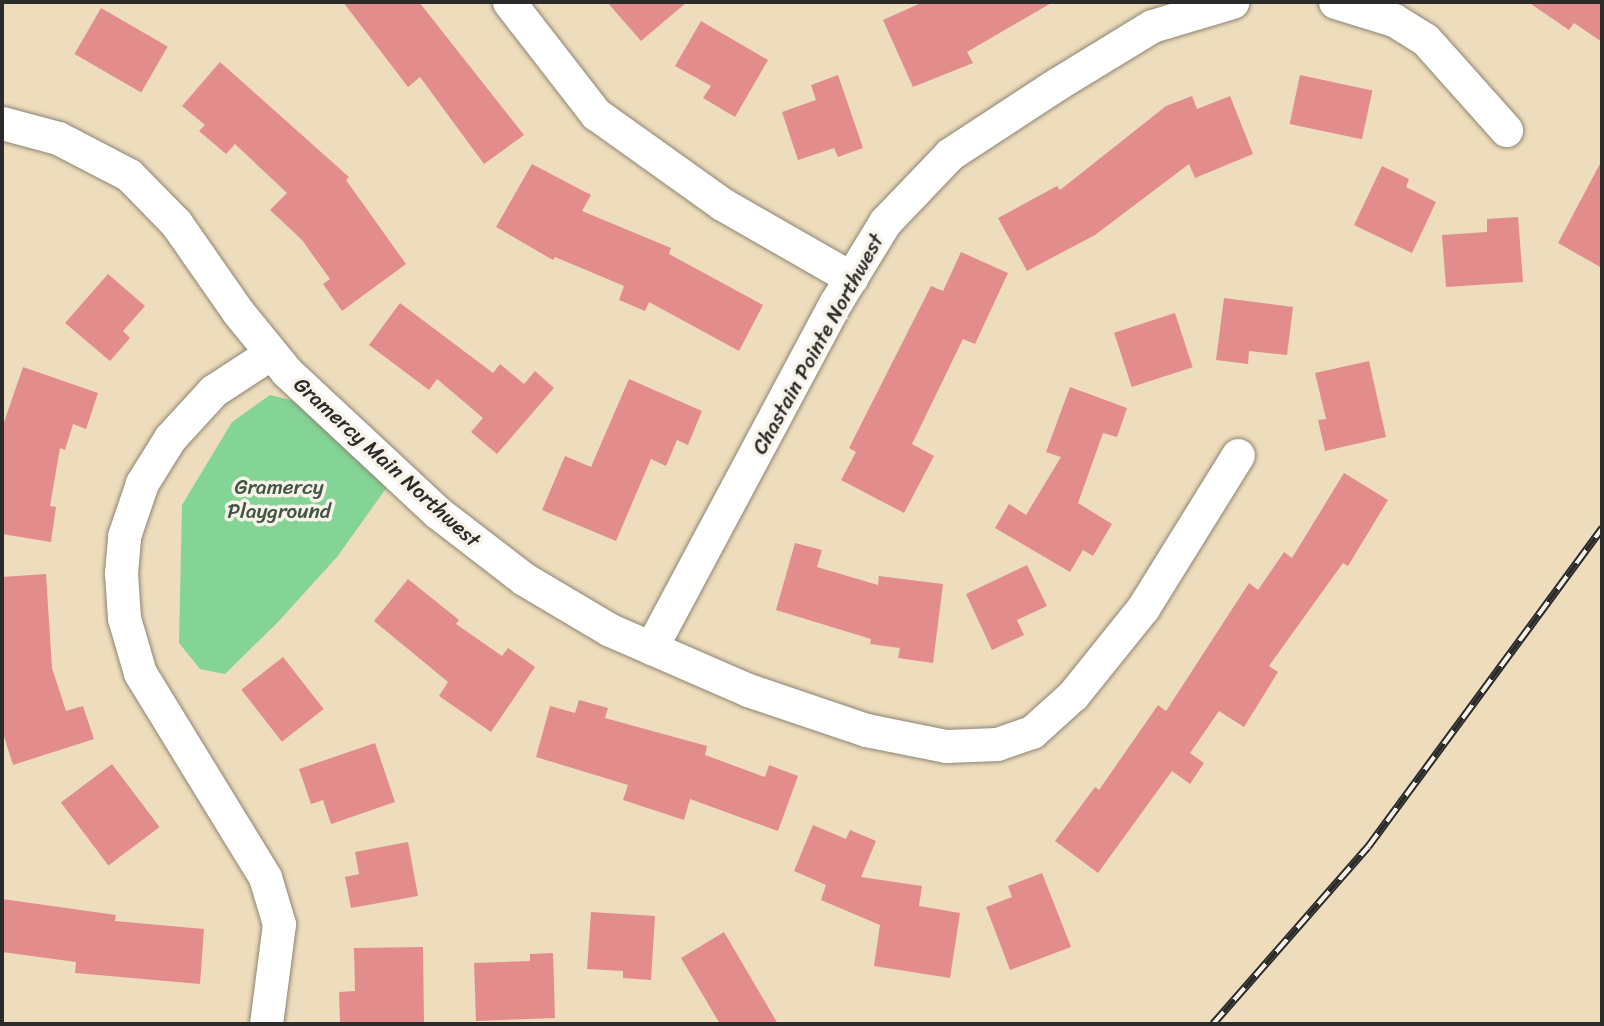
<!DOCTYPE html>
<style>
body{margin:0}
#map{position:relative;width:1604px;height:1026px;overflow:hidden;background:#eeddbc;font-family:Sriracha,sans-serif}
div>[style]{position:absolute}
.green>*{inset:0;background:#83d495}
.building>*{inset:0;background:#e28d8c;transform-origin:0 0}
.roads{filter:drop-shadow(0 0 2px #8c8474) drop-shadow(0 0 2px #8c8474)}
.minor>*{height:33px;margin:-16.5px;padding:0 16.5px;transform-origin:16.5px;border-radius:16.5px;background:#fff}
.rail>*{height:8px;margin-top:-4px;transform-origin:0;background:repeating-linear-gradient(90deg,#f7f3e8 0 16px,#2b2b2b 0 32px);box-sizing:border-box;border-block:2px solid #2b2b2b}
span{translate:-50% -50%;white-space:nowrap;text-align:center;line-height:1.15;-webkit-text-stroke:7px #f7f3e8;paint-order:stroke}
.street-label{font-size:21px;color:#2b2b2b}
.park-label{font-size:21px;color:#415546}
.frame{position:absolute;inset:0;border:4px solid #2b2b2b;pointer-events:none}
</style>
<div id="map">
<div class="green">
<div style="clip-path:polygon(270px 395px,294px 401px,390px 483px,337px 557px,278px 622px,225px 674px,200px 669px,179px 643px,182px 505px,232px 422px)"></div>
</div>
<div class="building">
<div style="clip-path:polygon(343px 2px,419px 2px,524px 135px,484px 164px,420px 77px,408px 87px)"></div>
<div style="clip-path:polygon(607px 2px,687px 2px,641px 41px)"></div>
<div style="clip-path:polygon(923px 2px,1053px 2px,967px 52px,973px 63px,913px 87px,883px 20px)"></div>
<div style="clip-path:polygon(1528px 2px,1602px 2px,1602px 42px,1574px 23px,1569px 30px)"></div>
<div style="left:101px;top:8px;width:77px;height:53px;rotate:30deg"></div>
<div style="clip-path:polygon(701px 21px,768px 60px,735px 117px,703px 98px,711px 86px,675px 66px)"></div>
<div style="clip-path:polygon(220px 62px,349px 177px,346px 180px,406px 264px,342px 311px,323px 284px,330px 279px,302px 240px,270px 210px,287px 193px,235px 144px,226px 154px,199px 131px,205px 125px,182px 106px)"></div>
<div style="clip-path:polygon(838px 75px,863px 148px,838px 157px,834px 148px,798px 160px,782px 112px,816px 100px,811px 85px)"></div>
<div style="left:1300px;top:75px;width:74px;height:50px;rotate:12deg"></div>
<div style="clip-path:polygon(1192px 96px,1197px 109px,1230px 96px,1253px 154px,1195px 178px,1189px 164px,1095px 235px,1027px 271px,998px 218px,1057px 186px,1060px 190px,1166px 106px)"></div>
<div style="clip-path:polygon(1602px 160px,1602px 268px,1558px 243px)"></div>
<div style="clip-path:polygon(532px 164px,591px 195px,582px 211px,671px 248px,669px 254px,763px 305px,739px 351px,649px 302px,645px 311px,619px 300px,624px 286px,555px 257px,553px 260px,496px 227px)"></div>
<div style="clip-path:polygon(1382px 166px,1409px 179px,1406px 187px,1436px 202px,1412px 253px,1354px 225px)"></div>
<div style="clip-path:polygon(1518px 217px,1523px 282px,1446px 287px,1442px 235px,1487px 232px,1487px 219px)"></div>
<div style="clip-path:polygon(961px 252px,1008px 273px,975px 344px,963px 339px,912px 444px,934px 456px,904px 513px,841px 480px,856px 452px,849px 448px,931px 286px,943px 291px)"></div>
<div style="clip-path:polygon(108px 274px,145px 306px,123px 331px,130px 338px,110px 361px,65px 323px)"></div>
<div style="clip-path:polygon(1224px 298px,1293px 307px,1287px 355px,1249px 351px,1248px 364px,1216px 360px)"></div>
<div style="clip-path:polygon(400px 303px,493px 373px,500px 364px,524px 384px,535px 371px,554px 388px,497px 454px,471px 432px,483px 418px,437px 379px,429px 390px,369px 345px)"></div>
<div style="left:1175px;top:313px;width:57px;height:64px;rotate:72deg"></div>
<div style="clip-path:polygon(1369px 361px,1386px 437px,1325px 451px,1318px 420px,1326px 419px,1315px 373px)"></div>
<div style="clip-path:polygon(23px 367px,98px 393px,86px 429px,73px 424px,65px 450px,60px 448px,50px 506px,56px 507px,51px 542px,2px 534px,2px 428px)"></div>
<div style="clip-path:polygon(629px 379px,702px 411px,688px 445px,677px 440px,666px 466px,651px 459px,616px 541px,542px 510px,565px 456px,591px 467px)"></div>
<div style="clip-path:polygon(1070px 387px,1127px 408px,1117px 437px,1103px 433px,1078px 503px,1112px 524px,1093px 556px,1083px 550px,1070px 572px,995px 528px,1009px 504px,1026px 515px,1061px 457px,1046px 452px)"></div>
<div style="clip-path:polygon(1344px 473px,1388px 500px,1348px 566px,1343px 563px,1269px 666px,1278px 672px,1244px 727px,1219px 711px,1190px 753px,1204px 763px,1190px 784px,1172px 771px,1098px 873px,1055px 841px,1095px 787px,1099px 790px,1158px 705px,1166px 711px,1249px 583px,1258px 590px,1284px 552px,1292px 558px)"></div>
<div style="clip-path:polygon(795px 543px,822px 550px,817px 567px,878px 585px,879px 576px,943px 584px,933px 663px,898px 658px,900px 648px,870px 644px,871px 639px,776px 610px)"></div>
<div style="clip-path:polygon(1027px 565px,1047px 606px,1017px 620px,1024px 635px,992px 650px,966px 594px)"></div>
<div style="clip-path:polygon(46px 574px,52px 668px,66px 711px,83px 706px,94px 739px,13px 765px,2px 730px,2px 577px)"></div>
<div style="clip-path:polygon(408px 579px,459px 620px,456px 624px,502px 656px,508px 648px,535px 667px,491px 732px,439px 696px,448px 682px,374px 621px)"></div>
<div style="left:283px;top:657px;width:66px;height:53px;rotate:52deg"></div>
<div style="clip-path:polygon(579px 700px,608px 708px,605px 718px,707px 746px,705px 755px,765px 777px,769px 765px,798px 776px,778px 831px,690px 799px,684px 820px,623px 800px,628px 785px,536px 757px,550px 706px,575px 713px)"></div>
<div style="clip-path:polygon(375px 743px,395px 802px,331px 824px,323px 800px,311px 804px,299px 769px)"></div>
<div style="left:112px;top:764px;width:79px;height:64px;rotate:53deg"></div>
<div style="clip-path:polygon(813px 825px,846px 839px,850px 830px,876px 841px,861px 877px,922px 886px,919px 906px,960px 913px,950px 978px,874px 966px,880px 925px,821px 900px,826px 885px,794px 871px)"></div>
<div style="clip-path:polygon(408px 842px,418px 896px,351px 908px,345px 877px,359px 874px,355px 852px)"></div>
<div style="clip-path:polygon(1042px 873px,1071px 947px,1010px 970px,986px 907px,1012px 897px,1008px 886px)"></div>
<div style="clip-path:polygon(2px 899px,116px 915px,115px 921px,204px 929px,200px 984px,75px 973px,76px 962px,2px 952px)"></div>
<div style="clip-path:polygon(591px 912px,655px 916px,651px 980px,623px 978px,623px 971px,587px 969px)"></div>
<div style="clip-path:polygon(724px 932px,778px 1024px,720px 1024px,681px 958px)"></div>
<div style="clip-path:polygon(423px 947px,424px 1024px,340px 1024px,339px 992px,355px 991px,354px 948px)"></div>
<div style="clip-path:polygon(553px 953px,555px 1018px,476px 1021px,474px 963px,530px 961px,530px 954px)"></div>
</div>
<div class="roads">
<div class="minor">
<div style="left:509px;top:2px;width:142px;rotate:52.2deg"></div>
<div style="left:596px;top:114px;width:155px;rotate:35.5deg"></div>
<div style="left:722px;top:204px;width:149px;rotate:29.8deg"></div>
<div style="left:1335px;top:2px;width:62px;rotate:17deg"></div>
<div style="left:1394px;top:20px;width:36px;rotate:32deg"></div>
<div style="left:1425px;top:39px;width:122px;rotate:48.3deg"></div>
<div style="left:2px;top:123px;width:58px;rotate:15deg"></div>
<div style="left:58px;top:138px;width:80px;rotate:27.5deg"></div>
<div style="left:129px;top:175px;width:67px;rotate:45.6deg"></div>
<div style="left:176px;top:223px;width:108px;rotate:55.1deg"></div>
<div style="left:238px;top:312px;width:77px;rotate:50.8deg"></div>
<div style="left:287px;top:372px;width:205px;rotate:43deg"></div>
<div style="left:437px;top:512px;width:110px;rotate:37.6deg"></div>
<div style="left:524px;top:579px;width:100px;rotate:30.7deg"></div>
<div style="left:610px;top:630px;width:150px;rotate:23.5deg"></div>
<div style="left:748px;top:690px;width:125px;rotate:18.7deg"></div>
<div style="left:866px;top:730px;width:82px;rotate:11.3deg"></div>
<div style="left:946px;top:746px;width:51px;rotate:-2.2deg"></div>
<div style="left:997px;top:744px;width:37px;rotate:-19deg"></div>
<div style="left:1032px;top:732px;width:55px;rotate:-42.1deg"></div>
<div style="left:1073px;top:695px;width:112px;rotate:-51.2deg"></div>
<div style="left:1143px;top:608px;width:180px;rotate:-58.2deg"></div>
<div style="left:651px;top:648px;width:392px;rotate:-61.9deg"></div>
<div style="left:836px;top:302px;width:94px;rotate:-58.5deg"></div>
<div style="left:885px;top:222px;width:94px;rotate:-46.3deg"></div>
<div style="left:950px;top:154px;width:128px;rotate:-33.2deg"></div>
<div style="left:1057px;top:84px;width:111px;rotate:-31.4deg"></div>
<div style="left:1152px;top:26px;width:84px;rotate:-16.7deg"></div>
<div style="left:266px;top:1024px;width:101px;rotate:-82.6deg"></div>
<div style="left:279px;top:924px;width:49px;rotate:-106.6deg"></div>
<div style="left:265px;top:877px;width:239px;rotate:-121.5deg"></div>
<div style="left:140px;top:673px;width:57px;rotate:-106.2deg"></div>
<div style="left:124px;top:618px;width:45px;rotate:-93.8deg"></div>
<div style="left:121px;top:573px;width:37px;rotate:-85deg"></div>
<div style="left:124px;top:536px;width:56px;rotate:-71.2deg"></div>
<div style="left:142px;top:483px;width:53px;rotate:-58.1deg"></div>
<div style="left:170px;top:438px;width:64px;rotate:-47.5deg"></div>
<div style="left:213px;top:391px;width:69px;rotate:-33.2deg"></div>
</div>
</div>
<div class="rail">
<div style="left:1213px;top:1024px;width:235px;rotate:-48.8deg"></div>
<div style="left:1368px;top:847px;width:396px;rotate:-53.7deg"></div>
</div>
<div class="street-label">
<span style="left:818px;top:344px;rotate:-61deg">Chastain Pointe Northwest</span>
<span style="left:387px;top:462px;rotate:42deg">Gramercy Main Northwest</span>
</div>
<div class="park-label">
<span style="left:279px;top:499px">Gramercy<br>Playground</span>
</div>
<div class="frame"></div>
</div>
